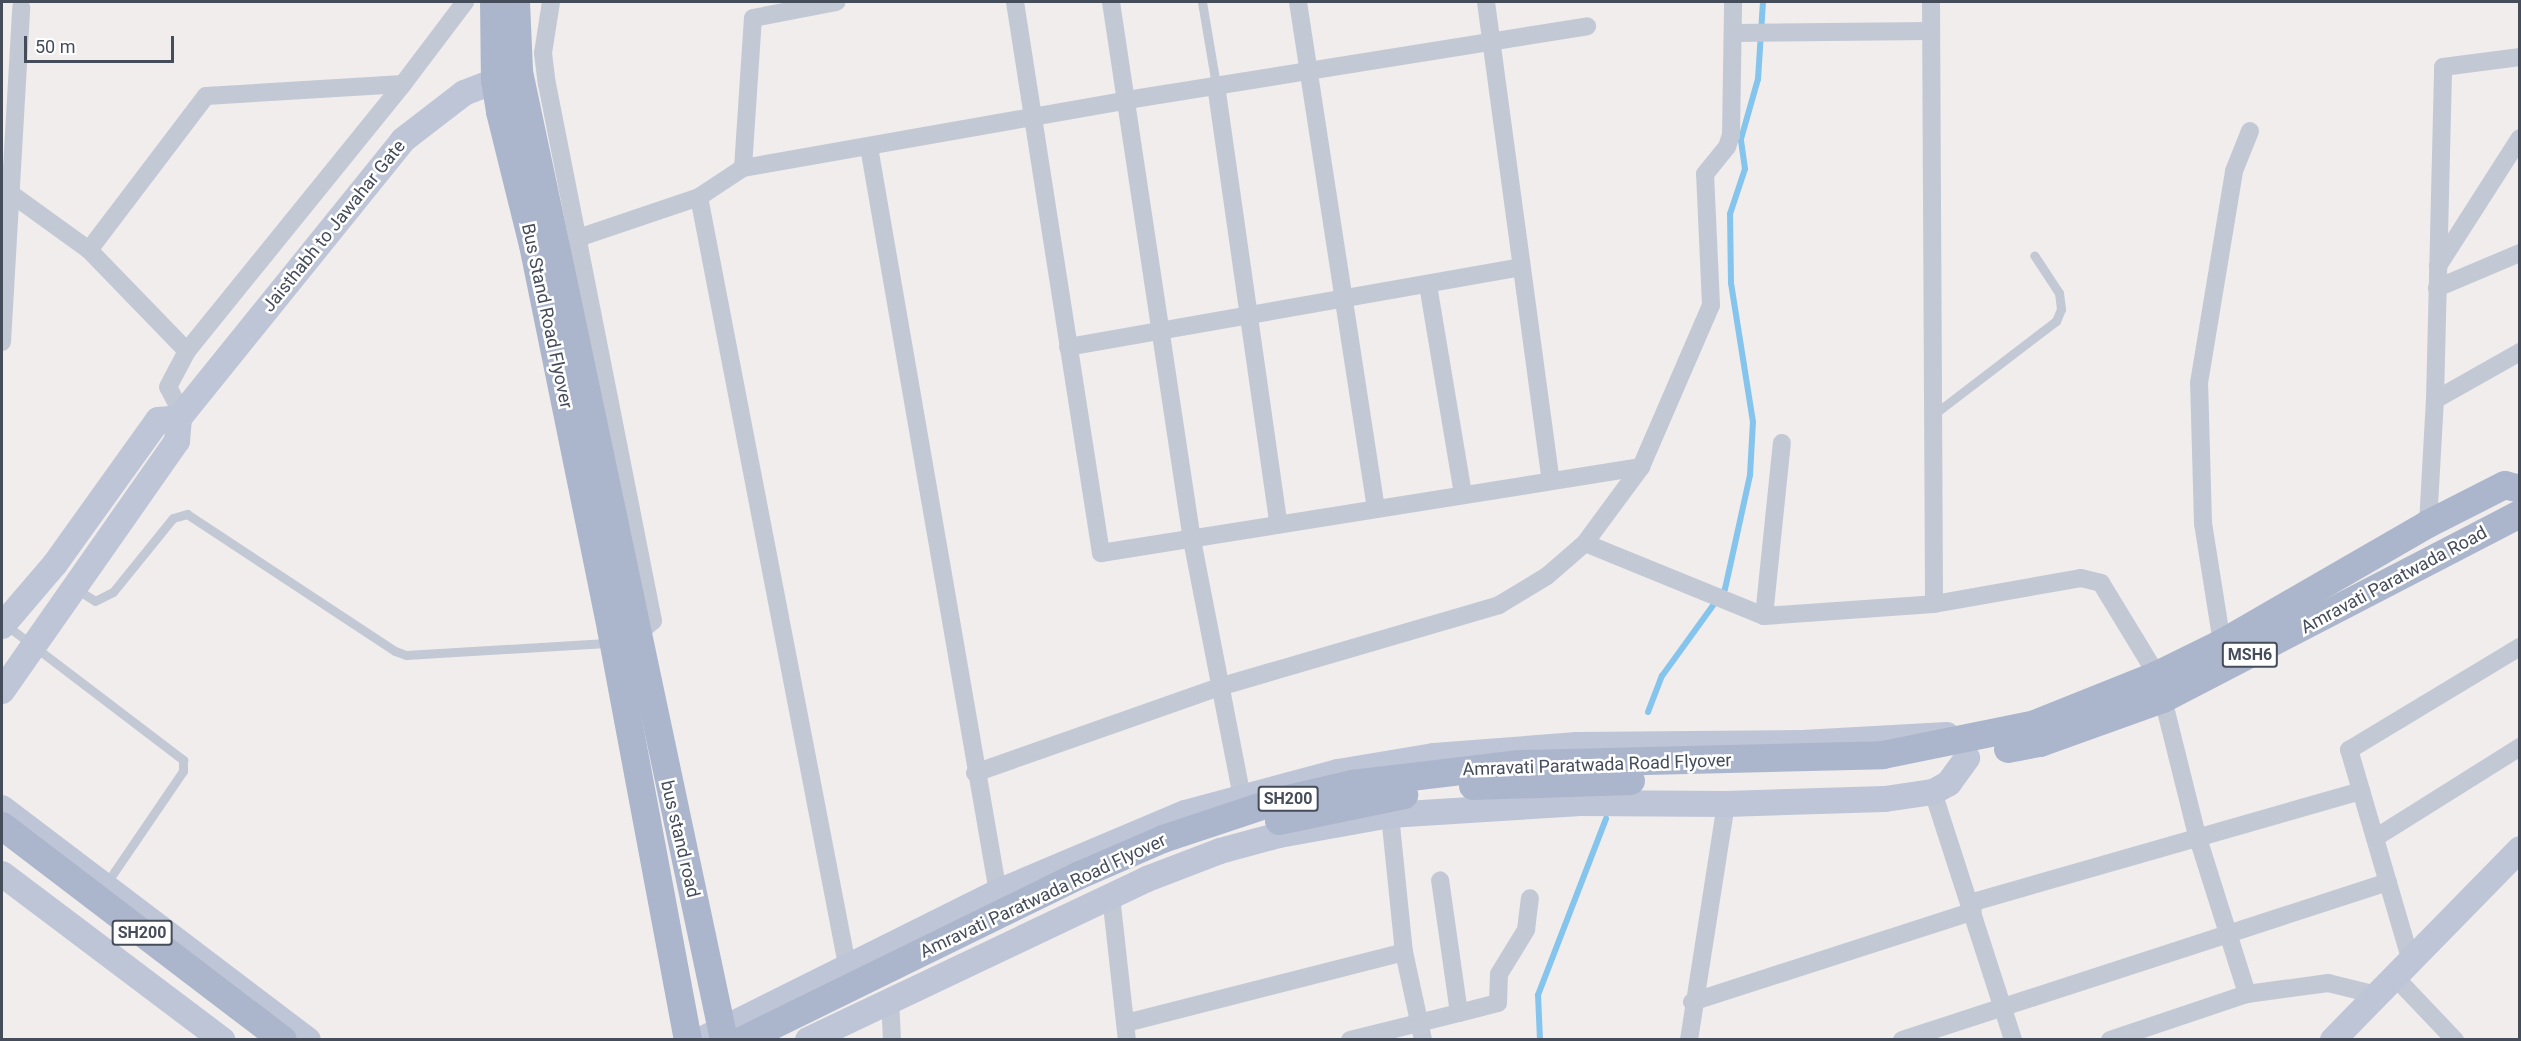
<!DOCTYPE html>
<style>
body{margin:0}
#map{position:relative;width:2521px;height:1041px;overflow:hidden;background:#f0edec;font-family:Roboto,sans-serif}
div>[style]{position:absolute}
.stream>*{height:6px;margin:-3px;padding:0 3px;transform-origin:3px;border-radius:3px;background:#85c4ed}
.lane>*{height:9px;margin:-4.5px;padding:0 4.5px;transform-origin:4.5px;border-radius:4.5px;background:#c2c9d5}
.street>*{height:18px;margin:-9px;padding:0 9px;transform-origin:9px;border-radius:9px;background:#c2c9d5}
.secondary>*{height:26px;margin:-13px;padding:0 13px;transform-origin:13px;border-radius:13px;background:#bec5d7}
.primary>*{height:28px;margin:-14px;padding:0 14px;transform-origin:14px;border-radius:14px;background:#abb6cd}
span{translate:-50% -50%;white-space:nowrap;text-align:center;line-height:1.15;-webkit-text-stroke:5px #fff;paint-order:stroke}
.shield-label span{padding:2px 4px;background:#fff;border:2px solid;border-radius:4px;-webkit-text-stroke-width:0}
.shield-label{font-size:16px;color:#454c5a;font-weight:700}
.street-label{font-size:18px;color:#454c5a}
.frame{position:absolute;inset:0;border:3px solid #454c5a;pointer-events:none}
.scale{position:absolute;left:24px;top:36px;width:150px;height:27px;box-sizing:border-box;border:3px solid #454c5a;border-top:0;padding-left:8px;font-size:18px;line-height:21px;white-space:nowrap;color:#454c5a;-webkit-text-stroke:4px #fff;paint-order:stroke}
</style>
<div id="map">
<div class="stream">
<div style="left:1648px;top:712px;width:39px;rotate:-69deg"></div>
<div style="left:1662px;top:676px;width:107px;rotate:-54.1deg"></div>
<div style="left:1725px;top:589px;width:117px;rotate:-77.6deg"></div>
<div style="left:1750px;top:475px;width:53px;rotate:-86.8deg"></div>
<div style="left:1753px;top:422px;width:141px;rotate:-99deg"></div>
<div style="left:1731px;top:283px;width:69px;rotate:-90.8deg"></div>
<div style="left:1730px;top:214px;width:47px;rotate:-71.6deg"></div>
<div style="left:1745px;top:169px;width:30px;rotate:-98deg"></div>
<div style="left:1741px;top:139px;width:62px;rotate:-74.2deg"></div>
<div style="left:1758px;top:79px;width:77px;rotate:-86.3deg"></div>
<div style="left:1540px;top:1040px;width:45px;rotate:-92.5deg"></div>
<div style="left:1538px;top:995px;width:189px;rotate:-68.9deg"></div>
</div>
<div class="lane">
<div style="left:1202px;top:2px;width:84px;rotate:80.4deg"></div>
<div style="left:1933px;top:415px;width:155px;rotate:-37.4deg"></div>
<div style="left:2056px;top:321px;width:13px;rotate:-67deg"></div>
<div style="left:2061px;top:309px;width:16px;rotate:-97deg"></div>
<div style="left:2059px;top:293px;width:45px;rotate:-123.3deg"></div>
<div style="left:76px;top:589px;width:22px;rotate:32deg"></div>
<div style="left:95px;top:601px;width:20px;rotate:-27deg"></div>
<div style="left:113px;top:592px;width:95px;rotate:-51deg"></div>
<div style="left:173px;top:518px;width:15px;rotate:-16deg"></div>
<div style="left:187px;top:514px;width:249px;rotate:33.4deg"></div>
<div style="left:395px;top:651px;width:12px;rotate:20deg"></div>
<div style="left:406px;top:655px;width:205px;rotate:-3.4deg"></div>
<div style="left:6px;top:625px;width:223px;rotate:37.3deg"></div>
<div style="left:183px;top:760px;width:11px;rotate:90deg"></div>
<div style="left:183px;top:771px;width:137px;rotate:124.3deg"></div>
</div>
<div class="street">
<div style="left:551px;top:2px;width:52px;rotate:98.9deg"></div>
<div style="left:543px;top:53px;width:31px;rotate:83deg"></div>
<div style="left:547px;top:84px;width:547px;rotate:78.83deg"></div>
<div style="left:653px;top:621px;width:28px;rotate:141deg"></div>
<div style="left:1015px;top:2px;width:558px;rotate:81.13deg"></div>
<div style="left:1101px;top:553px;width:547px;rotate:-9.05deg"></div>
<div style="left:1111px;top:2px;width:544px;rotate:81.44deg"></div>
<div style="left:1192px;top:540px;width:262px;rotate:79deg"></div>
<div style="left:1298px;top:2px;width:513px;rotate:81.25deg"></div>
<div style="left:1486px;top:2px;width:483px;rotate:82.3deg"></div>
<div style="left:1931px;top:2px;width:602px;rotate:89.71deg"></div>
<div style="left:1733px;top:33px;width:196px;rotate:-0.6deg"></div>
<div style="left:1216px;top:85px;width:444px;rotate:81.9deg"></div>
<div style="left:869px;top:147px;width:756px;rotate:80.18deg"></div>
<div style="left:743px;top:168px;width:150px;rotate:-86.2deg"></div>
<div style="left:753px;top:18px;width:85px;rotate:-10.9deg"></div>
<div style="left:10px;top:193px;width:97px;rotate:35.8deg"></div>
<div style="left:89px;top:250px;width:141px;rotate:45.9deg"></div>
<div style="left:187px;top:351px;width:343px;rotate:-51deg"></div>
<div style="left:403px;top:84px;width:103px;rotate:-52.9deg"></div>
<div style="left:699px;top:197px;width:782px;rotate:79.09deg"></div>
<div style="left:578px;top:238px;width:128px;rotate:-18.7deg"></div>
<div style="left:699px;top:197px;width:53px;rotate:-33.4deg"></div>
<div style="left:743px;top:168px;width:390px;rotate:-10deg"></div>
<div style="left:1127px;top:100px;width:466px;rotate:-9.1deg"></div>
<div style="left:89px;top:250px;width:193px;rotate:-52.8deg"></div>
<div style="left:206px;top:96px;width:197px;rotate:-3.5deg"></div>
<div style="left:2438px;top:266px;width:152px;rotate:-57.4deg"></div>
<div style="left:1428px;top:285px;width:213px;rotate:80.5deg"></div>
<div style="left:2437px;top:288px;width:90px;rotate:-22.9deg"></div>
<div style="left:2px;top:342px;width:335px;rotate:-86.7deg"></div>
<div style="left:1068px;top:347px;width:460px;rotate:-10deg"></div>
<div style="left:2435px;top:400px;width:98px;rotate:-29.5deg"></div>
<div style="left:182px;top:414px;width:30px;rotate:-117deg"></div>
<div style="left:168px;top:387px;width:41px;rotate:-62.2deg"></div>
<div style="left:2428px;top:524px;width:124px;rotate:-86.8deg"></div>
<div style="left:2435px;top:400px;width:333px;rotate:-88.6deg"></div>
<div style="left:2443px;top:67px;width:78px;rotate:-7.4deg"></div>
<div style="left:1585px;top:543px;width:193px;rotate:22.2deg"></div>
<div style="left:1764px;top:616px;width:170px;rotate:-4deg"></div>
<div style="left:1934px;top:604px;width:149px;rotate:-10deg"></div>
<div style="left:2081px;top:578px;width:21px;rotate:14deg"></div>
<div style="left:2101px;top:583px;width:108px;rotate:58.7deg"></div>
<div style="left:2157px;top:675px;width:165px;rotate:76deg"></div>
<div style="left:2197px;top:835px;width:167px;rotate:72.5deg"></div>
<div style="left:1764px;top:616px;width:174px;rotate:-84.1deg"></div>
<div style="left:2222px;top:643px;width:121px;rotate:-99deg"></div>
<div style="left:2203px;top:523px;width:140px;rotate:-91.6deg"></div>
<div style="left:2199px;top:383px;width:215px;rotate:-80.6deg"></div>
<div style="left:2234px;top:171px;width:43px;rotate:-68.2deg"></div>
<div style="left:975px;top:773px;width:259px;rotate:-19.4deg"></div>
<div style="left:1219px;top:687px;width:292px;rotate:-16.3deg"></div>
<div style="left:1499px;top:605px;width:56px;rotate:-31.1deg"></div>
<div style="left:1547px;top:576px;width:50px;rotate:-41deg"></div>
<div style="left:1585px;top:543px;width:94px;rotate:-53.6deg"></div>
<div style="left:1641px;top:467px;width:176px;rotate:-66.6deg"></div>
<div style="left:1711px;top:305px;width:131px;rotate:-92.6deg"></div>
<div style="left:1705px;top:174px;width:35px;rotate:-51deg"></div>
<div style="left:1727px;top:147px;width:13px;rotate:-72deg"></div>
<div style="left:1731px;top:135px;width:133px;rotate:-89.1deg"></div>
<div style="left:1933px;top:792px;width:261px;rotate:72.1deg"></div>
<div style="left:1390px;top:815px;width:138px;rotate:84.2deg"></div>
<div style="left:1404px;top:952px;width:90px;rotate:77.8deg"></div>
<div style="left:2375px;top:838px;width:171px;rotate:-32.1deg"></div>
<div style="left:1111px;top:896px;width:145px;rotate:83.7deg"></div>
<div style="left:1970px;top:903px;width:407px;rotate:-16deg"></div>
<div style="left:2410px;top:958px;width:217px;rotate:-106.3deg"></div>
<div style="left:2349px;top:750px;width:200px;rotate:-31.1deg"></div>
<div style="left:2393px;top:975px;width:90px;rotate:46.4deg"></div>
<div style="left:890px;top:998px;width:42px;rotate:87.3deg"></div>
<div style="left:1692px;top:1002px;width:295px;rotate:-17.9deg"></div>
<div style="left:1459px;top:1013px;width:40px;rotate:-14.4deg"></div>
<div style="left:1498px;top:1003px;width:29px;rotate:-88deg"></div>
<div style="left:1499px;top:974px;width:52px;rotate:-58.5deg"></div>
<div style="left:1526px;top:930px;width:32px;rotate:-83deg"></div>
<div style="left:1126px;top:1023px;width:287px;rotate:-14.3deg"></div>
<div style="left:1350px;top:1040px;width:112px;rotate:-13.9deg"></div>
<div style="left:1459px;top:1013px;width:134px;rotate:-98.1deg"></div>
<div style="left:1689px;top:1040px;width:239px;rotate:-81.1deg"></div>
<div style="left:1902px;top:1040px;width:511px;rotate:-18.01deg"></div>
<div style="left:2110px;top:1040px;width:145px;rotate:-18.6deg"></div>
<div style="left:2247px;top:994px;width:82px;rotate:-7.7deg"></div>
<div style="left:2328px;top:983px;width:46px;rotate:13.7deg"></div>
</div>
<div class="secondary">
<div style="left:2px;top:626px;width:82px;rotate:-49.5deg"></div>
<div style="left:55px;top:564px;width:177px;rotate:-54.4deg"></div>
<div style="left:158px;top:420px;width:21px;rotate:-5deg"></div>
<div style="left:2px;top:691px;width:305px;rotate:-55deg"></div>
<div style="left:177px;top:441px;width:23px;rotate:-85deg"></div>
<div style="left:179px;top:418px;width:357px;rotate:-51.1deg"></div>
<div style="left:403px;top:140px;width:77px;rotate:-37.6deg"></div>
<div style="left:464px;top:93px;width:53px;rotate:-21.2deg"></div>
<div style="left:2px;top:808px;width:384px;rotate:37.2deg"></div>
<div style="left:2px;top:874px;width:276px;rotate:37deg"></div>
<div style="left:701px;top:1040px;width:332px;rotate:-26.5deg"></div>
<div style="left:998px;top:892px;width:203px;rotate:-22.9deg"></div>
<div style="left:1185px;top:813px;width:158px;rotate:-15deg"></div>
<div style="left:1338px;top:772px;width:97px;rotate:-9.5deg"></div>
<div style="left:1434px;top:756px;width:143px;rotate:-4.4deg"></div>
<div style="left:1577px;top:745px;width:226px;rotate:-0.5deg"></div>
<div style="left:1803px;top:743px;width:144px;rotate:-3.2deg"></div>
<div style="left:808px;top:1040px;width:375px;rotate:-25.4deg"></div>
<div style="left:1147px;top:879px;width:78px;rotate:-21deg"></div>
<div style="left:1220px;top:851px;width:61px;rotate:-15.2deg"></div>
<div style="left:1279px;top:835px;width:113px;rotate:-10.2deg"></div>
<div style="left:1390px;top:815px;width:191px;rotate:-3.6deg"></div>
<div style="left:1581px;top:803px;width:145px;rotate:0.4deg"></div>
<div style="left:1726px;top:804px;width:159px;rotate:-1.8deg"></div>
<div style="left:1885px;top:799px;width:49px;rotate:-8.3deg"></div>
<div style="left:1933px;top:792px;width:18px;rotate:-29deg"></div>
<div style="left:1949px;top:783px;width:31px;rotate:-54deg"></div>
<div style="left:2333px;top:1040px;width:267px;rotate:-45.6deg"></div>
</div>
<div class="primary">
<div style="left:494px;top:2px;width:78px;rotate:89.3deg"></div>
<div style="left:495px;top:80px;width:32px;rotate:81deg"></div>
<div style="left:500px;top:112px;width:137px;rotate:76.1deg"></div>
<div style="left:533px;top:245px;width:392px;rotate:78.5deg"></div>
<div style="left:611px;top:629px;width:418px;rotate:79.4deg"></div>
<div style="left:516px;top:2px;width:70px;rotate:87.5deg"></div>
<div style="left:519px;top:72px;width:989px;rotate:78.04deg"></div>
<div style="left:2008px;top:749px;width:33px;rotate:-11deg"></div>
<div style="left:2040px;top:743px;width:131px;rotate:-19.7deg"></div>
<div style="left:2163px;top:699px;width:402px;rotate:-27.4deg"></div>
<div style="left:1473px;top:786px;width:158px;rotate:-1.8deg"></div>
<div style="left:1279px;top:821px;width:128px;rotate:-11.7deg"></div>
<div style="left:2px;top:826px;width:353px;rotate:37.3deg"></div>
<div style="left:743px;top:1040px;width:375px;rotate:-26.1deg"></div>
<div style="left:1080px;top:875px;width:90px;rotate:-23.4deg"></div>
<div style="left:1163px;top:839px;width:114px;rotate:-18.4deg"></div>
<div style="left:1271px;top:803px;width:83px;rotate:-13.2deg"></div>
<div style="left:1352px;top:784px;width:169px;rotate:-6.8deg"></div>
<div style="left:1520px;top:764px;width:363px;rotate:-1.4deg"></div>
<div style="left:1883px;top:755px;width:155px;rotate:-11.5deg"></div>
<div style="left:2035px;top:724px;width:131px;rotate:-21.9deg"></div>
<div style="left:2157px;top:675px;width:72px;rotate:-26.2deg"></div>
<div style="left:2222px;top:643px;width:238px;rotate:-30deg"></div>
<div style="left:2428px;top:524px;width:86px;rotate:-26.9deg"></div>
<div style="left:2505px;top:485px;width:16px;rotate:15deg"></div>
</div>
<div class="shield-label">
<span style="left:2250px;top:655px">MSH6</span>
<span style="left:1288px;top:799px">SH200</span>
<span style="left:142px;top:933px">SH200</span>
</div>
<div class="street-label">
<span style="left:334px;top:226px;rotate:-51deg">Jaisthabh to Jawahar Gate</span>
<span style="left:547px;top:316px;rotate:78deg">Bus Stand Road Flyover</span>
<span style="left:2394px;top:580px;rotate:-28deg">Amravati Paratwada Road</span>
<span style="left:1597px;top:765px;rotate:-2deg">Amravati Paratwada Road Flyover</span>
<span style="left:680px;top:839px;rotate:77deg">bus stand road</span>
<span style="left:1043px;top:896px;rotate:-25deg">Amravati Paratwada Road Flyover</span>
</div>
<div class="frame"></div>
<div class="scale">50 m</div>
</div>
